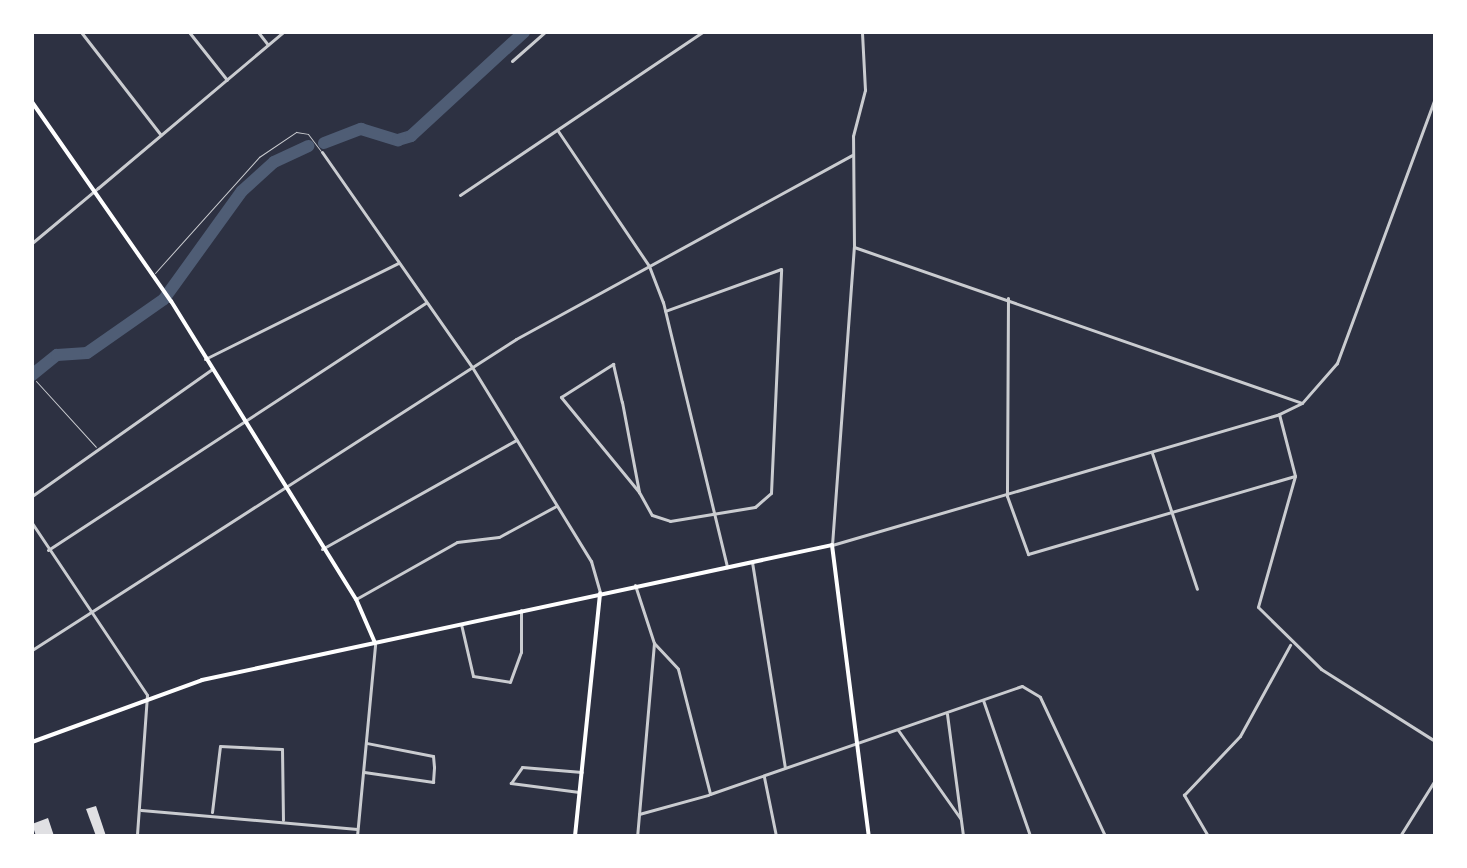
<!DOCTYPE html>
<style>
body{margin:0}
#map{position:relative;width:1467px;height:868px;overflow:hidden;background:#2d3142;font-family:"Fira Sans Condensed",sans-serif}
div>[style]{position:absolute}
.river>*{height:12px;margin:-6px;padding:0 6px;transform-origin:6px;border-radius:6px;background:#4f5d75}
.building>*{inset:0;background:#e0e0e3}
.service>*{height:1px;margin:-0.5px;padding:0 0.5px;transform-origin:0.5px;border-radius:0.5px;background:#caccd0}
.minor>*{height:3px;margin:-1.5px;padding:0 1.5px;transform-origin:1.5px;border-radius:1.5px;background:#caccd0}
.tertiary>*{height:3px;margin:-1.5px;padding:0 1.5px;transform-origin:1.5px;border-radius:1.5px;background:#caccd0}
.secondary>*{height:4px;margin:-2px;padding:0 2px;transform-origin:2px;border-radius:2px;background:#fff}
span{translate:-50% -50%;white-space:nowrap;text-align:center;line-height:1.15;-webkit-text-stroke:8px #fff;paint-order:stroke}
.frame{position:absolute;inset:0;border:34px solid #fff;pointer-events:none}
</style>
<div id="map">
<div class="river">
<div style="left:324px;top:143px;width:40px;rotate:-21deg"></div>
<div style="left:361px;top:129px;width:39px;rotate:17deg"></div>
<div style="left:398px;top:140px;width:14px;rotate:-17deg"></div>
<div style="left:411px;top:136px;width:154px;rotate:-42.6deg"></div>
<div style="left:32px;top:375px;width:32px;rotate:-39deg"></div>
<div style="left:57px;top:355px;width:30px;rotate:-4deg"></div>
<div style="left:87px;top:353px;width:94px;rotate:-35deg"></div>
<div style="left:164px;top:299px;width:133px;rotate:-54.2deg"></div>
<div style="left:242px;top:191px;width:43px;rotate:-42.2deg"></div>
<div style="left:274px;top:162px;width:38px;rotate:-25deg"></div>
</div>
<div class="building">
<div style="clip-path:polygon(96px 806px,106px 836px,96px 836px,86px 809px)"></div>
<div style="clip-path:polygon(48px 818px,54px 836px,36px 836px,32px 824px)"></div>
</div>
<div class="service">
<div style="left:155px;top:273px;width:156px;rotate:-48.1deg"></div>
<div style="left:259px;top:157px;width:45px;rotate:-34deg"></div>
<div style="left:296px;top:132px;width:12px;rotate:9deg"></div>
<div style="left:308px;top:134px;width:21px;rotate:53deg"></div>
<div style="left:36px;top:381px;width:89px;rotate:47.7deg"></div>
</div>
<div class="minor">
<div style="left:81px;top:32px;width:130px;rotate:52.2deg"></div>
<div style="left:189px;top:32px;width:61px;rotate:51.6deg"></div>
<div style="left:258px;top:32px;width:16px;rotate:52deg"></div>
<div style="left:512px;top:61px;width:44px;rotate:-41.3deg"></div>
<div style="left:1435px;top:98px;width:283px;rotate:110.3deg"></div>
<div style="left:1337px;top:363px;width:53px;rotate:131.2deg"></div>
<div style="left:1302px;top:403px;width:25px;rotate:154deg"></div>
<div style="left:1279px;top:414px;width:64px;rotate:75.5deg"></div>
<div style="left:1295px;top:476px;width:136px;rotate:105.8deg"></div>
<div style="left:1258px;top:607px;width:88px;rotate:44.5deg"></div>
<div style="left:1321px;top:669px;width:135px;rotate:32.3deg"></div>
<div style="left:558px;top:131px;width:163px;rotate:56deg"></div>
<div style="left:649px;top:266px;width:39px;rotate:69deg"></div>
<div style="left:663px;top:302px;width:273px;rotate:76.4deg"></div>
<div style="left:322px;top:152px;width:262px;rotate:55.1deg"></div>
<div style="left:472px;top:367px;width:228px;rotate:58.5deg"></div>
<div style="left:591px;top:561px;width:32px;rotate:74deg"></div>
<div style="left:98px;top:188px;width:242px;rotate:-40.1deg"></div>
<div style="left:460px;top:195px;width:293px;rotate:-33.9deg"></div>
<div style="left:854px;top:247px;width:474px;rotate:19.2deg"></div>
<div style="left:1008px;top:298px;width:198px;rotate:90.3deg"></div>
<div style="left:1007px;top:496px;width:62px;rotate:70.1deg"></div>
<div style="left:1028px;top:554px;width:278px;rotate:-16.3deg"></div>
<div style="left:205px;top:359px;width:216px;rotate:-26.4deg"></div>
<div style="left:613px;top:364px;width:39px;rotate:77deg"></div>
<div style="left:622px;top:402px;width:92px;rotate:79.3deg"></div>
<div style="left:639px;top:492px;width:123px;rotate:-129.4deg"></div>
<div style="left:561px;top:397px;width:62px;rotate:-32.4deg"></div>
<div style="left:1152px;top:453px;width:143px;rotate:71.7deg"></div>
<div style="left:639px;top:492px;width:26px;rotate:61deg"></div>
<div style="left:652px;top:515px;width:19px;rotate:18deg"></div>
<div style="left:670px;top:521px;width:86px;rotate:-9.4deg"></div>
<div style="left:755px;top:507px;width:21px;rotate:-41deg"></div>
<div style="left:771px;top:493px;width:224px;rotate:-87.4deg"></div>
<div style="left:781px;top:269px;width:123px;rotate:160.1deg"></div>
<div style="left:32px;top:496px;width:220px;rotate:-35.2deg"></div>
<div style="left:32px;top:523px;width:207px;rotate:56.2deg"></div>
<div style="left:147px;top:695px;width:141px;rotate:94.1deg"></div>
<div style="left:832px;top:545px;width:299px;rotate:-85.8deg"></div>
<div style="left:854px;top:247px;width:111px;rotate:-90.5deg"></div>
<div style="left:853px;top:136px;width:48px;rotate:-75.4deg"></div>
<div style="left:865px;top:90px;width:58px;rotate:-93deg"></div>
<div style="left:322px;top:549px;width:223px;rotate:-29.3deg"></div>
<div style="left:48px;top:550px;width:451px;rotate:-33.2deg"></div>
<div style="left:752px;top:562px;width:208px;rotate:80.9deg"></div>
<div style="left:635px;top:585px;width:61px;rotate:71.9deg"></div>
<div style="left:654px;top:643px;width:194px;rotate:95deg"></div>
<div style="left:356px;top:599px;width:116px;rotate:-29.4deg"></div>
<div style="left:457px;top:542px;width:42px;rotate:-6.8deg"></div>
<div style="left:499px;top:537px;width:65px;rotate:-28.5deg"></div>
<div style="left:461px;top:624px;width:53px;rotate:77deg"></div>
<div style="left:473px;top:676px;width:37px;rotate:9deg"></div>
<div style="left:510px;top:682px;width:32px;rotate:-70deg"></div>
<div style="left:521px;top:652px;width:42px;rotate:-90deg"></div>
<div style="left:654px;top:643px;width:35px;rotate:47deg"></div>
<div style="left:678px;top:669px;width:129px;rotate:75.6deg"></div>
<div style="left:710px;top:794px;width:330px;rotate:-19.1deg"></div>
<div style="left:1022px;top:686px;width:21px;rotate:31deg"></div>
<div style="left:1040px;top:697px;width:153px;rotate:64.9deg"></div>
<div style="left:32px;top:650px;width:575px;rotate:-32.72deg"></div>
<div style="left:516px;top:339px;width:383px;rotate:-28.7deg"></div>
<div style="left:983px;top:700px;width:144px;rotate:70.9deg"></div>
<div style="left:947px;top:714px;width:123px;rotate:82.5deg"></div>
<div style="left:898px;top:730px;width:108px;rotate:54.8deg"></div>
<div style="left:364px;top:772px;width:70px;rotate:8.2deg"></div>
<div style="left:433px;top:782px;width:15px;rotate:-86deg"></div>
<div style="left:434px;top:767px;width:11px;rotate:-95deg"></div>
<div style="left:433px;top:756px;width:67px;rotate:-168.9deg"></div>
<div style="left:764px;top:777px;width:60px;rotate:78.5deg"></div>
<div style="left:579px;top:792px;width:69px;rotate:-172.5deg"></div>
<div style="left:511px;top:783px;width:19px;rotate:-55deg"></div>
<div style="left:522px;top:767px;width:60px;rotate:4.8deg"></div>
<div style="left:141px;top:810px;width:217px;rotate:5deg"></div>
<div style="left:212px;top:812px;width:66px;rotate:-83.1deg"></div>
<div style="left:220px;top:746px;width:62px;rotate:2.8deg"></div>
<div style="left:282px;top:749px;width:71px;rotate:89.2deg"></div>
<div style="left:639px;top:814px;width:72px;rotate:-15.4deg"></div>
<div style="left:357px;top:836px;width:192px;rotate:-84.6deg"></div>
<div style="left:1208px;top:836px;width:48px;rotate:-120.3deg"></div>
<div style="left:1184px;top:795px;width:81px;rotate:-46.5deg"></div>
<div style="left:1240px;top:736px;width:104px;rotate:-61.2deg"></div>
<div style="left:1400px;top:836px;width:66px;rotate:-58deg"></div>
</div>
<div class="tertiary">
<div style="left:32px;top:243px;width:86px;rotate:-39.8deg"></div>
<div style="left:832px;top:545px;width:466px;rotate:-16.3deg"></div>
</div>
<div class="secondary">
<div style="left:32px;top:102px;width:243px;rotate:55.1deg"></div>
<div style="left:171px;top:301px;width:351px;rotate:58.2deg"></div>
<div style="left:356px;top:599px;width:48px;rotate:66.6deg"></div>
<div style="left:32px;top:742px;width:181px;rotate:-20deg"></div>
<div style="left:202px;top:680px;width:644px;rotate:-12.09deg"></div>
<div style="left:832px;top:545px;width:293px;rotate:82.8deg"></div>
<div style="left:575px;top:836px;width:244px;rotate:-84.1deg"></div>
</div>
<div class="frame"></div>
</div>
